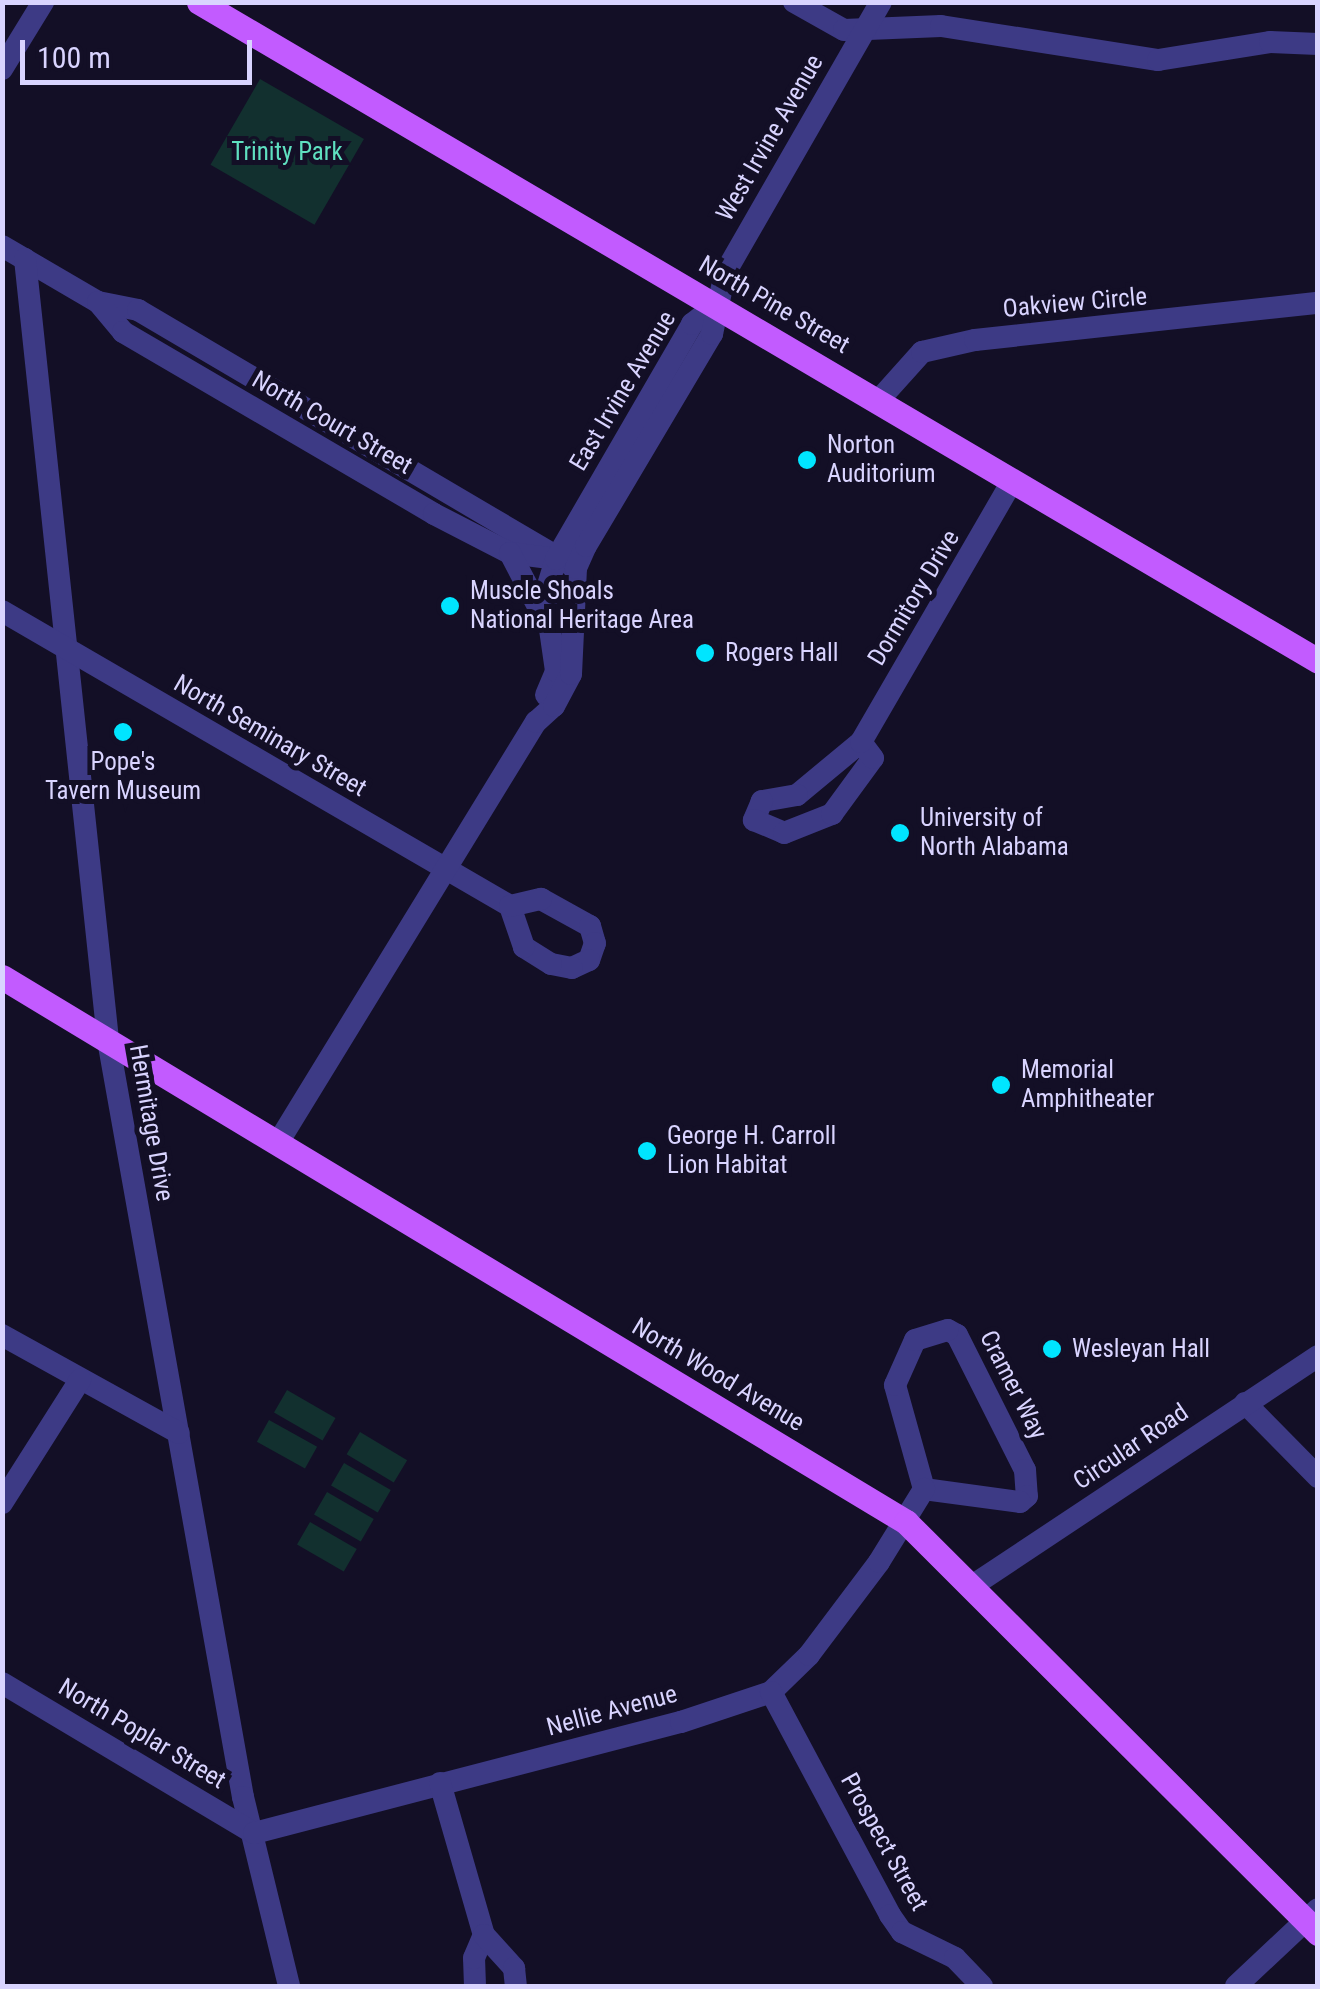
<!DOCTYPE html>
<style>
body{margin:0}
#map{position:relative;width:1320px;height:1989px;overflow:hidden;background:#130f26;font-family:"Roboto Condensed",sans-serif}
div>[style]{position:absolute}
.green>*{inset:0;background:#12302f;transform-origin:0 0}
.minor>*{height:22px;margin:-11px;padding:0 11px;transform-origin:11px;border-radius:11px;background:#3d3a85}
.major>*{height:25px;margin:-12.5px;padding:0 12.5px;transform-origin:12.5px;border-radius:12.5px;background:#c25bff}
.dots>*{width:28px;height:28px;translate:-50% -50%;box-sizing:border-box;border:5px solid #130f26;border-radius:50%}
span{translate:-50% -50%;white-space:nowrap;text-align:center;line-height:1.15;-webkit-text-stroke:10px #130f26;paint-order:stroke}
.street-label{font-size:25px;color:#d9d4ff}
.park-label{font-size:25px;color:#5fe0c0}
.poi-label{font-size:25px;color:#d9d4ff}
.left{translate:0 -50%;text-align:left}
.frame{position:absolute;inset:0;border:5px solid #d9d4ff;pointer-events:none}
.scale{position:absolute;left:20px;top:40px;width:232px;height:45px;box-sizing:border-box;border:5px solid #d9d4ff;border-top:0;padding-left:12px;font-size:30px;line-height:35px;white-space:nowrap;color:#d9d4ff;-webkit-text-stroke:8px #130f26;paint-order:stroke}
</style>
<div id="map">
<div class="green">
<div style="left:260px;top:79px;width:120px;height:99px;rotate:30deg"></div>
<div style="left:287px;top:1390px;width:56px;height:26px;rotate:30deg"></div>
<div style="left:269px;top:1420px;width:55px;height:25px;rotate:29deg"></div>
<div style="left:360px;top:1432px;width:55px;height:26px;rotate:31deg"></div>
<div style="left:344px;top:1463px;width:54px;height:26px;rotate:30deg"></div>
<div style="left:327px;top:1492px;width:54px;height:26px;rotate:30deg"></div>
<div style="left:310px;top:1522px;width:54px;height:26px;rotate:30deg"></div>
</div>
<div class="minor">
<div style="left:794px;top:2px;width:57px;rotate:29.2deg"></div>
<div style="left:844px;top:30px;width:97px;rotate:-2.4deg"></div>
<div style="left:941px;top:26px;width:220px;rotate:8.9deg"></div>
<div style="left:1158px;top:60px;width:113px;rotate:-9.1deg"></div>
<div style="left:1270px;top:42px;width:48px;rotate:2.4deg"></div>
<div style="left:2px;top:69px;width:79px;rotate:-58.5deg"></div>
<div style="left:2px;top:246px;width:111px;rotate:30.3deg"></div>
<div style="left:98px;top:302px;width:41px;rotate:11.3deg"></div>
<div style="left:138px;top:310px;width:508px;rotate:30.5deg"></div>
<div style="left:25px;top:259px;width:785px;rotate:83.93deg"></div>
<div style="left:108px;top:1040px;width:769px;rotate:79.89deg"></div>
<div style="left:243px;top:1797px;width:195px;rotate:76.3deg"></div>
<div style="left:98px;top:302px;width:39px;rotate:50deg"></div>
<div style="left:123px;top:332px;width:360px;rotate:30.3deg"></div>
<div style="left:434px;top:514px;width:85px;rotate:27.2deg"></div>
<div style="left:510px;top:553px;width:46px;rotate:7.4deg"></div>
<div style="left:878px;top:401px;width:66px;rotate:-48.1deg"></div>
<div style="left:922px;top:352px;width:54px;rotate:-12.8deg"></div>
<div style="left:975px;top:340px;width:345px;rotate:-6.2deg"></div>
<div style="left:510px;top:553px;width:71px;rotate:62.4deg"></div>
<div style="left:2px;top:611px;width:587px;rotate:30.14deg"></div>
<div style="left:546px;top:695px;width:26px;rotate:-67deg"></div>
<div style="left:556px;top:671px;width:77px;rotate:-98.2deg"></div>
<div style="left:545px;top:595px;width:38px;rotate:-73deg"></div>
<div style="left:556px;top:559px;width:272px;rotate:-59.9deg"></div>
<div style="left:692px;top:324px;width:29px;rotate:-38deg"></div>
<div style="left:861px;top:742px;width:83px;rotate:140.4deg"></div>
<div style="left:797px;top:795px;width:36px;rotate:170deg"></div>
<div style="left:762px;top:801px;width:21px;rotate:113deg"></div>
<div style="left:754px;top:820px;width:33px;rotate:23deg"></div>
<div style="left:784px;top:833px;width:52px;rotate:-21.6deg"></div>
<div style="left:832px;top:814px;width:69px;rotate:-53.8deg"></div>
<div style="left:873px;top:758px;width:20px;rotate:-127deg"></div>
<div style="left:861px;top:742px;width:301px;rotate:-59.9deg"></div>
<div style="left:541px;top:899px;width:56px;rotate:28.9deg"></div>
<div style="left:590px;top:926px;width:18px;rotate:74deg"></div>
<div style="left:595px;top:943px;width:18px;rotate:109deg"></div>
<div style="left:589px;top:960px;width:19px;rotate:155deg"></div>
<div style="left:572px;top:968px;width:21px;rotate:-169deg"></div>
<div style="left:551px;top:964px;width:32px;rotate:-148deg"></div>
<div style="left:524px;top:947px;width:43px;rotate:-108.9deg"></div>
<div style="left:510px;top:906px;width:32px;rotate:-13deg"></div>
<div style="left:279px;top:1141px;width:492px;rotate:-58.5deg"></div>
<div style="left:536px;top:722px;width:24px;rotate:-42deg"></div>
<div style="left:554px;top:706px;width:36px;rotate:-62deg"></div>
<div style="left:571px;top:674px;width:106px;rotate:-87.3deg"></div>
<div style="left:576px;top:568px;width:24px;rotate:-66deg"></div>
<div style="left:586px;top:546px;width:247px;rotate:-59.3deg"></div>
<div style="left:712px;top:334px;width:62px;rotate:-78deg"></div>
<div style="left:725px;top:273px;width:313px;rotate:-60.1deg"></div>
<div style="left:948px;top:1330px;width:10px;rotate:29deg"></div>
<div style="left:957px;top:1335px;width:151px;rotate:63.3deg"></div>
<div style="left:1025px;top:1470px;width:26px;rotate:86deg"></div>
<div style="left:1027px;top:1496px;width:9px;rotate:139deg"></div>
<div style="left:1020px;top:1502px;width:97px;rotate:-172.3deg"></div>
<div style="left:924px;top:1489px;width:108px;rotate:-105.6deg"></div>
<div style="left:895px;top:1385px;width:49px;rotate:-66deg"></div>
<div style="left:915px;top:1340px;width:34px;rotate:-17deg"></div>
<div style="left:2px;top:1335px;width:202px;rotate:29deg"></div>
<div style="left:1245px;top:1403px;width:104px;rotate:45.4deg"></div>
<div style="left:2px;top:1503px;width:146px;rotate:-57.6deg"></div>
<div style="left:975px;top:1584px;width:412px;rotate:-33.6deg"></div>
<div style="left:2px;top:1683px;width:293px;rotate:30.8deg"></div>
<div style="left:254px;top:1833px;width:441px;rotate:-14.6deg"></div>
<div style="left:681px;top:1722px;width:95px;rotate:-18.4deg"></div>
<div style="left:771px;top:1692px;width:53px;rotate:-44.2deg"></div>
<div style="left:809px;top:1655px;width:116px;rotate:-53deg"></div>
<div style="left:879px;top:1562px;width:86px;rotate:-58.3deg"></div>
<div style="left:771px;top:1692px;width:253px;rotate:61.9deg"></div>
<div style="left:890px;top:1915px;width:21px;rotate:55deg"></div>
<div style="left:902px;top:1932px;width:59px;rotate:26.1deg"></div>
<div style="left:955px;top:1958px;width:39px;rotate:46deg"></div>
<div style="left:440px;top:1783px;width:158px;rotate:73.9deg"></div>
<div style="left:475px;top:1986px;width:28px;rotate:-92deg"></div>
<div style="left:474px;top:1958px;width:25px;rotate:-67deg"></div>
<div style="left:484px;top:1935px;width:45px;rotate:47.7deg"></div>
<div style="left:514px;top:1968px;width:18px;rotate:84deg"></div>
<div style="left:1236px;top:1986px;width:112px;rotate:-43.2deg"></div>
</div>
<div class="major">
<div style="left:199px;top:2px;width:1299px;rotate:30.49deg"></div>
<div style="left:2px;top:977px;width:1056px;rotate:31.08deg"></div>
<div style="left:906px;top:1522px;width:582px;rotate:44.93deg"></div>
</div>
<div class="dots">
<div style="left:807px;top:460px;background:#00e5ff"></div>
<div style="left:450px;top:606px;background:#00e5ff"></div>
<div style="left:705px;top:653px;background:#00e5ff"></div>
<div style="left:123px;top:732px;background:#00e5ff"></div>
<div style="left:900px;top:833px;background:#00e5ff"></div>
<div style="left:1001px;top:1085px;background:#00e5ff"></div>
<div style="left:647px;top:1151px;background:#00e5ff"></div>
<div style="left:1052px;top:1349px;background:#00e5ff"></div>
</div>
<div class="street-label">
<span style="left:770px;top:138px;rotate:-60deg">West Irvine Avenue</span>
<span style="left:1075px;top:303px;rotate:-5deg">Oakview Circle</span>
<span style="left:774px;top:305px;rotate:30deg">North Pine Street</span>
<span style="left:623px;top:391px;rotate:-59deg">East Irvine Avenue</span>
<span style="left:332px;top:423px;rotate:30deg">North Court Street</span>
<span style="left:914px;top:598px;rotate:-59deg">Dormitory Drive</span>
<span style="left:270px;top:736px;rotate:30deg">North Seminary Street</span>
<span style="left:151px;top:1123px;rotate:80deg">Hermitage Drive</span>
<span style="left:718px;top:1375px;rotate:31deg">North Wood Avenue</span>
<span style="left:1013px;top:1385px;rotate:63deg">Cramer Way</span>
<span style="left:1131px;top:1447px;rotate:-34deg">Circular Road</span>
<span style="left:612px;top:1711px;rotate:-15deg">Nellie Avenue</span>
<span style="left:142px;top:1734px;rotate:31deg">North Poplar Street</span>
<span style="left:884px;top:1842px;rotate:61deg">Prospect Street</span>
</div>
<div class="park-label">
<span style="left:287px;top:152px">Trinity Park</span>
</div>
<div class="poi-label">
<span class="left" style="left:827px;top:460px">Norton<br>Auditorium</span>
<span class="left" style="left:470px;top:606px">Muscle Shoals<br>National Heritage Area</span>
<span class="left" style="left:725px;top:653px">Rogers Hall</span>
<span style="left:123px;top:777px">Pope's<br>Tavern Museum</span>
<span class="left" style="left:920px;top:833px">University of<br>North Alabama</span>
<span class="left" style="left:1021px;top:1085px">Memorial<br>Amphitheater</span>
<span class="left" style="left:667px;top:1151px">George H. Carroll<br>Lion Habitat</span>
<span class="left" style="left:1072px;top:1349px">Wesleyan Hall</span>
</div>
<div class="frame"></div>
<div class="scale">100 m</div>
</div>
